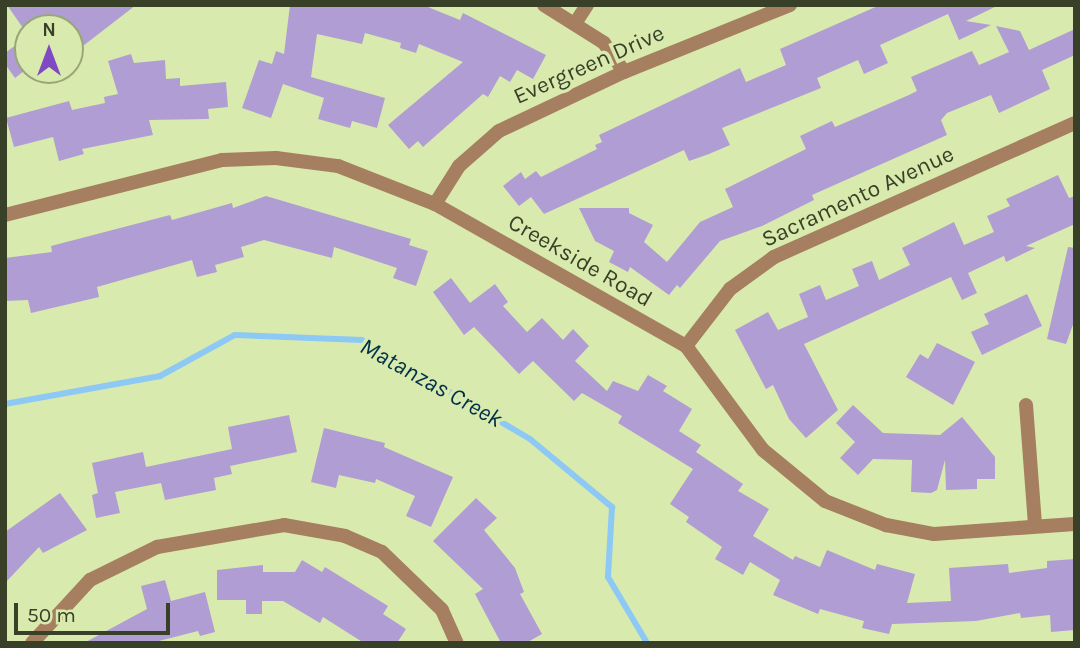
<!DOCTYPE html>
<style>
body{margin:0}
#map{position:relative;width:1080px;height:648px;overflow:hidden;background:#d9eaae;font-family:Karla,sans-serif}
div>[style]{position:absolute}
.stream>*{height:6px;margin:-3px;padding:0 3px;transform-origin:3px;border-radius:3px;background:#8dc9f4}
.building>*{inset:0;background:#b09dd3}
.minor>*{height:14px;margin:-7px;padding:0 7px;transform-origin:7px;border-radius:7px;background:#a57f5f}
span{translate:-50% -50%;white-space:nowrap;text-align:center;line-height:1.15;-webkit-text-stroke:7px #d9eaae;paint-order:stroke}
.street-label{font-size:23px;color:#394028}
.water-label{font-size:24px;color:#002f4a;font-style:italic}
.frame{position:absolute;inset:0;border:7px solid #394028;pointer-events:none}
.north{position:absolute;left:14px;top:14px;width:70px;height:70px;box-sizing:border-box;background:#d9eaae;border:2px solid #99a678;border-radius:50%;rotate:0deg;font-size:19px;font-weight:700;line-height:28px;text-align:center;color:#394028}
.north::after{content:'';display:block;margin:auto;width:24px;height:32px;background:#7f4ac2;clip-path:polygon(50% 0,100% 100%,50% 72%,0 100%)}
.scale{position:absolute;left:14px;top:603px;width:156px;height:32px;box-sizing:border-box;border:4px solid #394028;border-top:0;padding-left:9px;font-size:21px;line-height:24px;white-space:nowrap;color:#394028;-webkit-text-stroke:5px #d9eaae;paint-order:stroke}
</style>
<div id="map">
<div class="stream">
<div style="left:5px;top:404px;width:158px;rotate:-10.2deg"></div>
<div style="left:160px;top:376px;width:85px;rotate:-28.7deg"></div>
<div style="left:235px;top:335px;width:127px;rotate:2.3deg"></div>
<div style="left:362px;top:340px;width:195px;rotate:30.5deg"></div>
<div style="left:530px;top:439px;width:107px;rotate:39.7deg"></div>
<div style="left:612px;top:507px;width:70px;rotate:93.3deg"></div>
<div style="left:608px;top:577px;width:77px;rotate:59.4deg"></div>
</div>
<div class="building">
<div style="clip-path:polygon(7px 5px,136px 5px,70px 56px,70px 28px,23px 28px)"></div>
<div style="clip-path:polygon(290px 5px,423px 5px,460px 20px,463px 13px,546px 55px,533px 79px,517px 70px,510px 82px,500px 76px,488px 97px,483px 94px,423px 147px,418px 141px,409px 149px,388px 125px,463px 62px,419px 44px,416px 53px,400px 48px,401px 43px,365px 33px,362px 44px,317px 34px,311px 77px,385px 98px,377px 128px,352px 121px,350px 128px,318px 119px,324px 98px,283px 84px,271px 118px,242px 108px,259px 60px,272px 64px,276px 51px,284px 54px)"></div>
<div style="clip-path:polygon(880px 5px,999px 5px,966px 21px,991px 25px,959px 40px,948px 14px,880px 45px,888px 63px,864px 74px,858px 60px,817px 78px,821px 88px,722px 128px,730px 145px,709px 154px,689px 161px,684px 150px,544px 214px,531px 197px,519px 206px,503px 186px,521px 172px,525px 179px,536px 171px,541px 177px,597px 149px,595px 145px,602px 142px,599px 135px,740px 68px,746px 82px,786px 65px,780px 49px)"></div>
<div style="clip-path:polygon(996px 26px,1020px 31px,1029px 50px,1075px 29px,1075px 55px,1042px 70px,1050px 89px,999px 113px,991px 95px,947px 113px,941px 120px,947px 135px,812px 195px,814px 200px,762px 226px,720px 241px,680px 288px,677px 285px,669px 295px,630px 267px,628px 272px,609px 262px,614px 251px,595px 241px,579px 208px,629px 208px,629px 213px,653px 225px,644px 242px,667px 262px,700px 222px,733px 207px,725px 189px,806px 149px,800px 136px,832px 121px,835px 127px,909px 95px,917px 91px,911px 77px,972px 51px,979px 65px,1009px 52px)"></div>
<div style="clip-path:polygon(28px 36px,28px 68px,15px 78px,5px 64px,5px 53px)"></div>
<div style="clip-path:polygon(131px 54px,134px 63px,165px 60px,166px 79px,180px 78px,180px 86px,226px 82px,228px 107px,208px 109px,209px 119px,149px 120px,153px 135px,82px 149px,84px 154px,59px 161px,53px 137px,14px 147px,6px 118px,69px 101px,72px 110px,105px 103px,104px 97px,118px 94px,108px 61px)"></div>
<div style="clip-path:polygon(1058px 175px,1069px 198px,1075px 196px,1075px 224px,1026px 246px,1035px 248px,1006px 262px,1004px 256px,968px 273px,977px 293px,962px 300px,951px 277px,804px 344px,838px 410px,806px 438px,789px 419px,773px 385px,766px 389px,735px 330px,768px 312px,778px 330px,808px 317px,799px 294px,820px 285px,826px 300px,859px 286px,852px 269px,872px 261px,879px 280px,910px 265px,902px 248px,954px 222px,964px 245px,994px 232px,987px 216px,1010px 206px,1006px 199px)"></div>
<div style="clip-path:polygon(266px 196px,411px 239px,409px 245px,428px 251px,416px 286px,393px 278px,397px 268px,334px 247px,332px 258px,264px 240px,241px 247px,244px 257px,215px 265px,217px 272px,197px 277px,192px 260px,97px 287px,99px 297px,31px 313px,28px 300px,5px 301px,5px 258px,52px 252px,51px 246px,170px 215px,172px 220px,232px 203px,233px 208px)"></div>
<div style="clip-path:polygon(1068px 247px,1075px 248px,1075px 319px,1066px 344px,1047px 339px)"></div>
<div style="clip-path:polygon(451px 278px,470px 303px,495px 284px,508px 302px,503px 306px,527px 332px,542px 318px,563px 340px,573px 329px,589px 346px,575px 361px,607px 391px,613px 381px,638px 391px,648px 375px,667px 386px,663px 391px,692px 409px,679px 431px,701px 445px,696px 452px,743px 484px,738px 491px,769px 509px,753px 536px,793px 560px,795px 556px,820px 567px,827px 550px,875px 570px,877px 564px,915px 574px,907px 603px,951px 601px,949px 568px,1008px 564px,1009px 573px,1047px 568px,1047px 561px,1075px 559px,1075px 630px,1051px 632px,1050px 615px,1021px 618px,1020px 613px,976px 621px,892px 624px,889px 634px,862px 628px,864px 621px,820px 609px,818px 614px,773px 595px,780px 580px,750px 562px,743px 575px,715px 559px,722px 547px,686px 522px,689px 517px,670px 504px,693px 469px,618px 423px,622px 416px,582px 393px,574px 401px,533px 361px,519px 374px,474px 327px,464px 335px,433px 292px)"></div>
<div style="clip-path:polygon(1027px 294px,1042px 326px,982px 355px,971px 332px,989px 324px,984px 314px)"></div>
<div style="clip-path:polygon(937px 343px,975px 362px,953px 405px,906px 377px,920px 354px,928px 359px)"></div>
<div style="clip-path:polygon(853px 405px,883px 433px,940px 435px,962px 417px,995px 457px,995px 479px,977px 479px,977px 489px,946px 490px,945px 460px,937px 490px,931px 493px,911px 492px,912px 460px,873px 459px,858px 475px,840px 458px,855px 442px,836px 423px)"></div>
<div style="clip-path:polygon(289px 415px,297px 452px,230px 466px,232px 474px,214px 478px,216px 490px,165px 500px,161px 483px,115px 492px,120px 513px,96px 518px,92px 495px,98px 493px,92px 463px,143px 452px,146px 467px,232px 449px,228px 427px)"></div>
<div style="clip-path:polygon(324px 428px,385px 443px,384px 447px,453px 477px,431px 527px,406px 516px,415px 496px,376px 479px,375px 483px,339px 475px,336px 488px,311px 482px)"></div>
<div style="clip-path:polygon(60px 493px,87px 530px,43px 553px,39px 547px,5px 583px,5px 532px)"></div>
<div style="clip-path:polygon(476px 498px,497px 518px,484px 530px,515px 568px,524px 592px,520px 594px,542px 634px,526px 643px,501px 643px,475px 594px,483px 589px,433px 541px)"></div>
<div style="clip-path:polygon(302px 560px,322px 572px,325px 567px,388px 606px,383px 614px,406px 629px,397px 643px,364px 643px,323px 617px,320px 623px,283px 601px,262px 601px,262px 614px,246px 614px,246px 600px,217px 600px,217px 570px,263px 565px,263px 572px,295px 572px)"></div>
<div style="clip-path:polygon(165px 580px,171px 601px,205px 592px,215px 632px,200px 636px,198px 631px,151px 643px,84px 643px,147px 609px,141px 586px)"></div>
</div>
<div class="minor">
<div style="left:544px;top:5px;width:71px;rotate:32.3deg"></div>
<div style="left:604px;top:43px;width:35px;rotate:55deg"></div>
<div style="left:576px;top:22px;width:20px;rotate:-57deg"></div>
<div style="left:435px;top:204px;width:45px;rotate:-57.7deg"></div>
<div style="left:459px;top:166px;width:53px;rotate:-41.2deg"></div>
<div style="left:499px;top:131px;width:138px;rotate:-25.3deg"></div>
<div style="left:624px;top:72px;width:179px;rotate:-22deg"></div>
<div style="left:5px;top:215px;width:224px;rotate:-14.2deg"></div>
<div style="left:222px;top:160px;width:54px;rotate:-2.1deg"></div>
<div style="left:276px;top:158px;width:63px;rotate:7.4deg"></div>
<div style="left:338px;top:166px;width:104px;rotate:21.4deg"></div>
<div style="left:435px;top:204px;width:288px;rotate:29.5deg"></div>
<div style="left:686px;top:346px;width:129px;rotate:53.5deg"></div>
<div style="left:763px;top:450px;width:80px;rotate:39.4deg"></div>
<div style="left:825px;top:501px;width:66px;rotate:21.5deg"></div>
<div style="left:886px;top:525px;width:49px;rotate:10.6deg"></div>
<div style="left:934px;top:534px;width:141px;rotate:-4.1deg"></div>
<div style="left:686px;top:346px;width:72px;rotate:-52.3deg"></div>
<div style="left:730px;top:289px;width:54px;rotate:-36deg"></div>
<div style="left:774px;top:257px;width:329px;rotate:-24deg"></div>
<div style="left:1026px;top:405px;width:120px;rotate:85.7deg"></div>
<div style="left:32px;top:643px;width:86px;rotate:-47.4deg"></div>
<div style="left:90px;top:580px;width:75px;rotate:-26.2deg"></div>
<div style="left:157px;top:547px;width:129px;rotate:-9.8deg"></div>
<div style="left:284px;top:525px;width:62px;rotate:10.2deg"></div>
<div style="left:345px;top:536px;width:40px;rotate:23.4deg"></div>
<div style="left:382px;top:552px;width:83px;rotate:44deg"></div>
<div style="left:442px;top:610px;width:36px;rotate:66deg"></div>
</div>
<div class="street-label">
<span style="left:589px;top:65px;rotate:-24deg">Evergreen Drive</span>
<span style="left:858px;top:197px;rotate:-25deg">Sacramento Avenue</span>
<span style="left:580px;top:261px;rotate:30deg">Creekside Road</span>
</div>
<div class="water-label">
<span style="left:431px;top:383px;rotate:29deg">Matanzas Creek</span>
</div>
<div class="frame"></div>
<div class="north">N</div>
<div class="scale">50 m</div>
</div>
